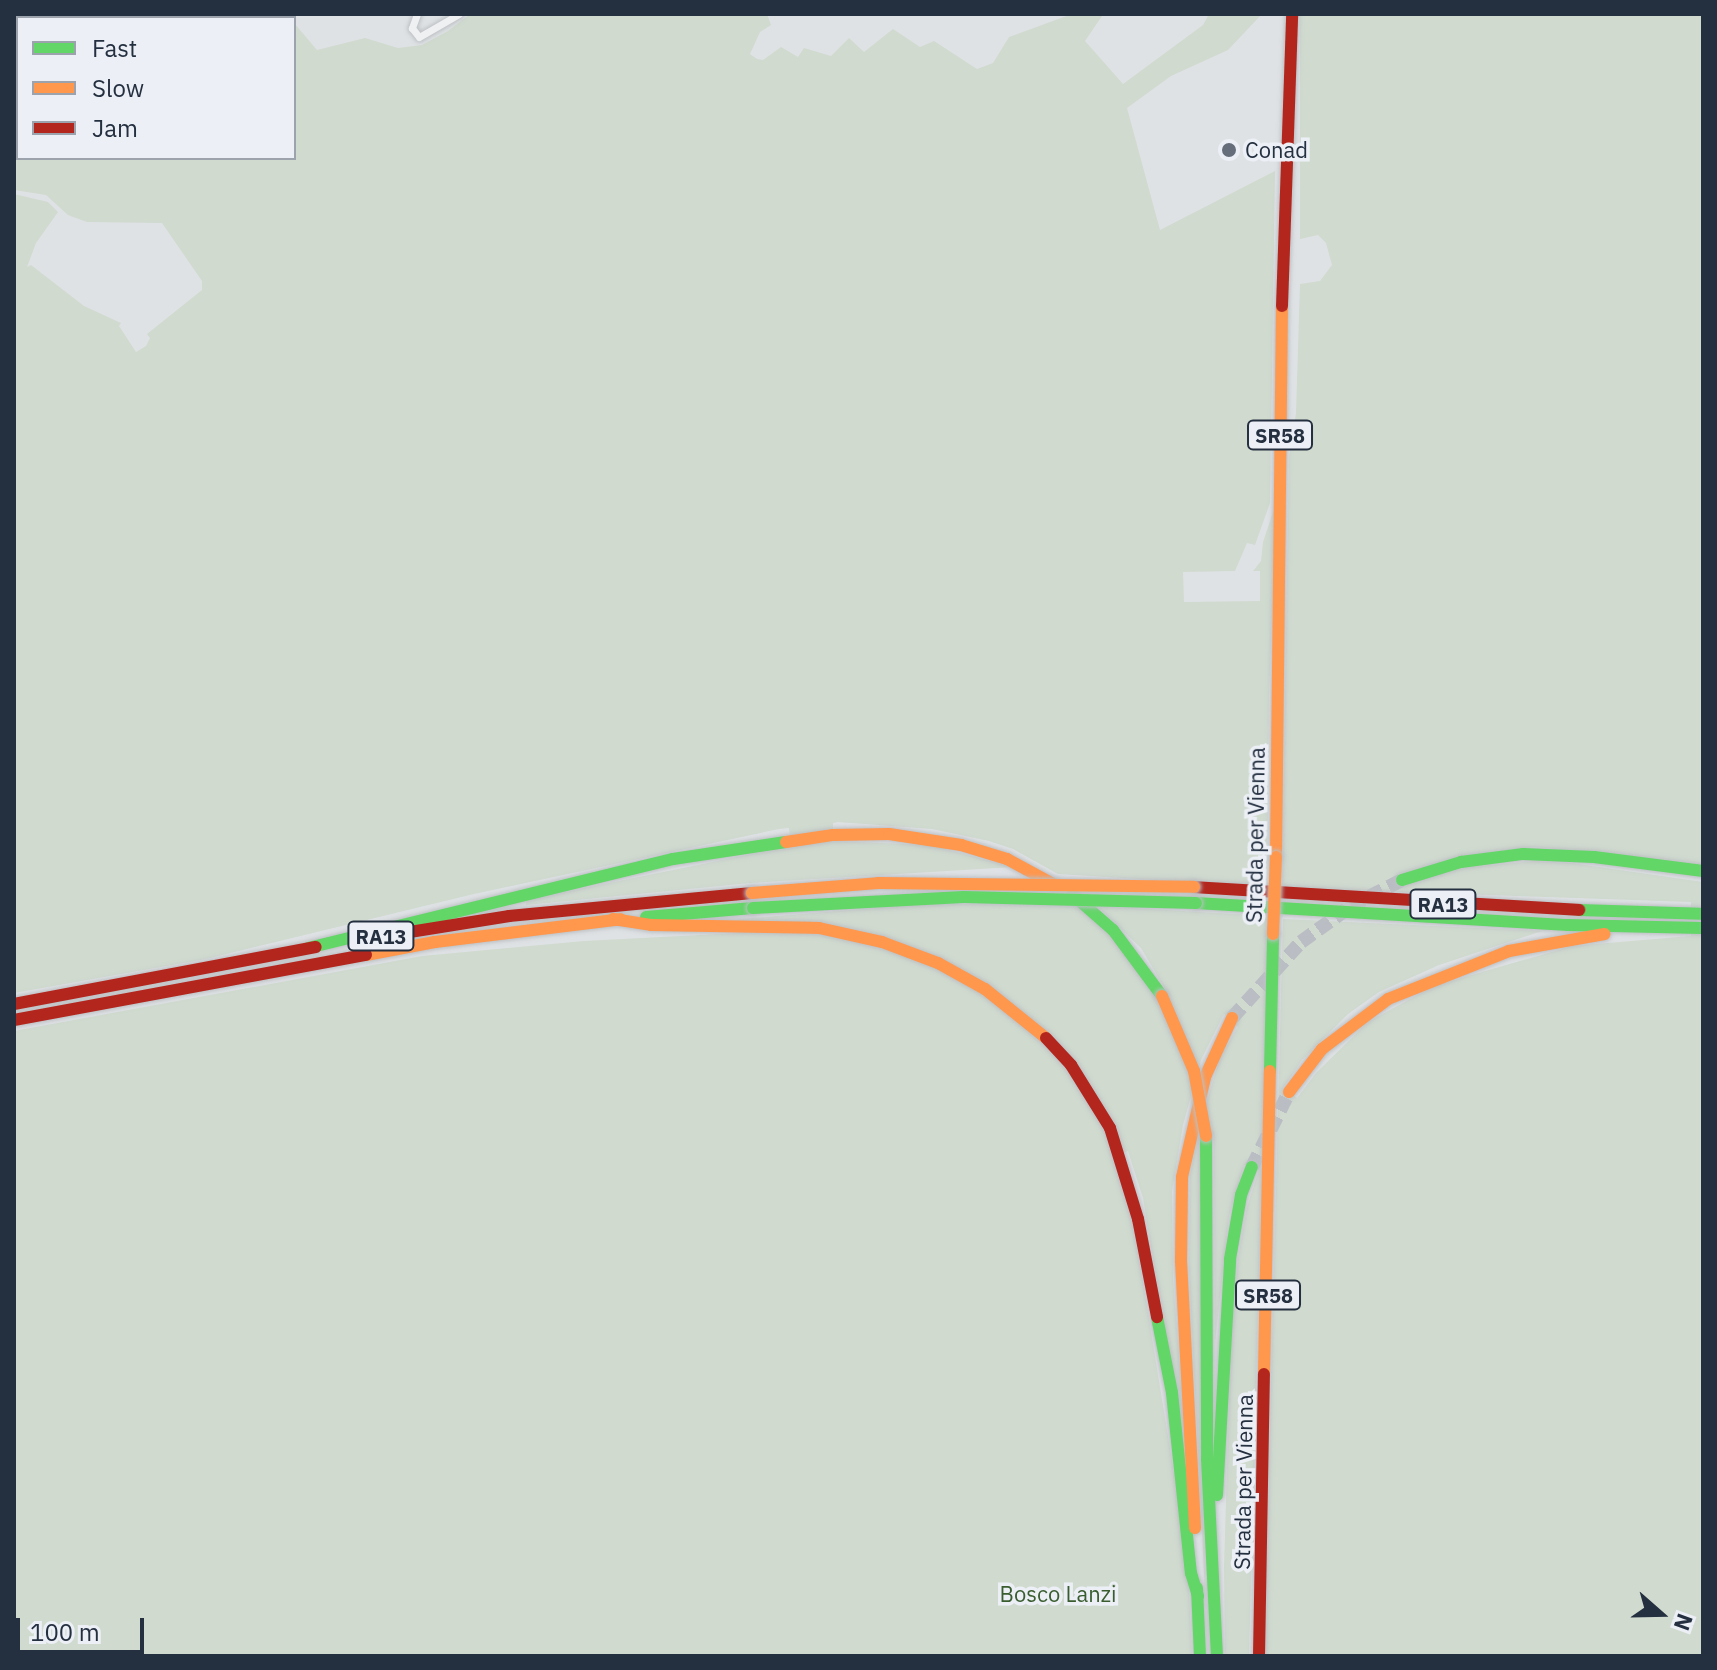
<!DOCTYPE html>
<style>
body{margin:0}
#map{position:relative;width:1717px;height:1670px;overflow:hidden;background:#dfe2e5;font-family:"IBM Plex Sans",sans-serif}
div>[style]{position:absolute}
.green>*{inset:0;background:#d0dacf;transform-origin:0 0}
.highway-tunnel>*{height:14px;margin-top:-7px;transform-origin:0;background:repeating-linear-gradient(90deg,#babec4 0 14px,transparent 0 21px)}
.roads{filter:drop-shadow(0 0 2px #bdc0c3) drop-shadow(0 0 2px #bdc0c3)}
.street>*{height:7px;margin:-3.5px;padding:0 3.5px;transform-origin:3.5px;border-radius:3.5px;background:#eef0f2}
.fast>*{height:12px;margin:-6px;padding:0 6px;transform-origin:6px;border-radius:6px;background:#63d668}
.slow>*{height:12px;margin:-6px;padding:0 6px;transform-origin:6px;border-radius:6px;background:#ff974d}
.jam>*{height:12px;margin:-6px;padding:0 6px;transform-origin:6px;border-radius:6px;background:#b3261e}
.bridges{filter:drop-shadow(0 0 2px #bbbfc3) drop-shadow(0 0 2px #bbbfc3)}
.fast-bridge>*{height:12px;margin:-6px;padding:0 6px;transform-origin:6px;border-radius:6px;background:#63d668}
.slow-bridge>*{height:12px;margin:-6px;padding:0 6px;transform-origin:6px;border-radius:6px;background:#ff974d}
.dots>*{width:22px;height:22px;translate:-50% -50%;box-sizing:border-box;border:4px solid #ecf0f6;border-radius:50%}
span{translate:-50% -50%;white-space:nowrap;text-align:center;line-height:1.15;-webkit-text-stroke:7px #ecf0f6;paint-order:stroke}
.shield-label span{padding:2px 6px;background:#ecf0f6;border:2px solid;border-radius:6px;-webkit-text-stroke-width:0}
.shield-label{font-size:20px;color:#242f40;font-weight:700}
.poi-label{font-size:22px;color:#242f40}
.left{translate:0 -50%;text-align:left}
.street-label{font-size:22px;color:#242f40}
.park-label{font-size:22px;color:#3a5d30}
.frame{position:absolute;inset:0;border:16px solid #242f40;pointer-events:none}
.legend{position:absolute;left:16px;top:16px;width:280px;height:144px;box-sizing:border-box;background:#ecf0f6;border:2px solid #9ca3ad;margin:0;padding:10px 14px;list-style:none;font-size:24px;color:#242f40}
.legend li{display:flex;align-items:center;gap:16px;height:40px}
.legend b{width:40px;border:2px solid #9ca3ad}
.north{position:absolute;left:1621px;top:1574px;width:80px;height:80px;-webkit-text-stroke:6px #ecf0f6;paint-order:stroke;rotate:110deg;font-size:22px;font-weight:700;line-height:32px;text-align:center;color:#242f40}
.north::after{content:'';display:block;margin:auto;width:28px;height:36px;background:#242f40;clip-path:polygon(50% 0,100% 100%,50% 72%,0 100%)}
.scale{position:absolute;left:16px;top:1618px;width:128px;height:36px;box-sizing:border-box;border:4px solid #242f40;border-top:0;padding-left:10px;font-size:24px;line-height:28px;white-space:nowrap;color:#242f40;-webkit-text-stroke:6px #ecf0f6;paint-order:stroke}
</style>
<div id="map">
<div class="green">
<div style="left:108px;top:14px;width:179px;height:7px"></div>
<div style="clip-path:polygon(470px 14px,767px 14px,771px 25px,760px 32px,750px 54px,757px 59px,763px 60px,781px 47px,798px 57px,804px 48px,831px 56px,849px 38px,864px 52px,893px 29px,920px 47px,934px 41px,977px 69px,993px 63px,1009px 37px,1072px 14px,1097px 14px,1102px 16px,1085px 41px,1123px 84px,1203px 25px,1209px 14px,1262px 14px,1228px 50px,1171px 76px,1127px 108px,1160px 230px,1275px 171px,1270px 503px,1255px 545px,1247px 543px,1235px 571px,1183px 572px,1184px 602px,1260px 601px,1260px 571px,1253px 571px,1261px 561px,1263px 542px,1273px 512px,1276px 513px,1269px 694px,1267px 887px,1058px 874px,1013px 849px,989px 841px,932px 829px,838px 822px,833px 823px,833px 841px,929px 845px,1013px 867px,750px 883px,526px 905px,526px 900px,791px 846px,789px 828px,779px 829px,474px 894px,206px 959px,14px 993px,14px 194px,48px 202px,58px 212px,36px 243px,27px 267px,31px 265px,84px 306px,121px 323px,119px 326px,136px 352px,146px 346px,150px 338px,147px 334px,202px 290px,202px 281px,162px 223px,87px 222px,68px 215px,46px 195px,14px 190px,14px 78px,18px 75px,18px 158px,294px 158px,294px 23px,317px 50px,365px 38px,398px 48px,422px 45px,448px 31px)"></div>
<div style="clip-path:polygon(1300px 14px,1703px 14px,1703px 865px,1535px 847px,1499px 851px,1468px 867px,1536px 861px,1571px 863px,1703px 882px,1703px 1656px,1264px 1656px,1283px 919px,1542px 931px,1439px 965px,1379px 992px,1348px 1014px,1302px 1060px,1283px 1088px,1297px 1098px,1316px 1073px,1368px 1022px,1434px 986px,1572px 946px,1691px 936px,1691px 902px,1282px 888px,1289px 457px,1296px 413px,1300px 284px,1320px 281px,1332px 265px,1326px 243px,1318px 235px,1300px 239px)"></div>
<div style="clip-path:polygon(925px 904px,1080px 904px,1167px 992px,1141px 948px,1097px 906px,1268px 916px,1249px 1656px,1225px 1656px,1224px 1568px,1231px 1337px,1238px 1259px,1247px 1207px,1259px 1170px,1244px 1165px,1229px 1216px,1215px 1342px,1214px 1135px,1202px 1136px,1205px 1593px,1189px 1270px,1190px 1176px,1197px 1136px,1220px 1057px,1238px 1027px,1224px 1014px,1201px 1060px,1183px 1125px,1172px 1191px,1173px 1279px,1188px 1473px,1143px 1198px,1128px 1151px,1113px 1158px,1128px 1201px,1139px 1258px,1178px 1498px,1188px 1573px,1192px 1656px,14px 1656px,14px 1031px,422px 956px,584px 941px,739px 933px,739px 919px)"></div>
</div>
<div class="highway-tunnel">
<div style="left:1232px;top:1018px;width:103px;rotate:-47.8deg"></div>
<div style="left:1301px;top:942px;width:62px;rotate:-35.8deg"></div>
<div style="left:1351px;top:906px;width:57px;rotate:-27deg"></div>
<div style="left:1252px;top:1167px;width:84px;rotate:-63.7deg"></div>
</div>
<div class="roads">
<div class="street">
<div style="left:417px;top:14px;width:15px;rotate:110deg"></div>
<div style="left:412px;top:28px;width:11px;rotate:52deg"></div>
<div style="left:419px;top:37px;width:46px;rotate:-29.9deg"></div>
</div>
<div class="fast">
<div style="left:1402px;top:880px;width:62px;rotate:-17deg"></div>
<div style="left:1461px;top:862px;width:63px;rotate:-7.4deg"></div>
<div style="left:1523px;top:854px;width:71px;rotate:2.4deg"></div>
<div style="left:1594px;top:857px;width:110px;rotate:7.3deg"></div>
<div style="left:1073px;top:895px;width:53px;rotate:41.2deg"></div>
<div style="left:1113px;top:930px;width:82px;rotate:53.4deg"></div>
<div style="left:1196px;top:903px;width:373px;rotate:3.4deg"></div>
<div style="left:1568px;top:925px;width:135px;rotate:1.3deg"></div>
<div style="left:1579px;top:910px;width:124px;rotate:1.8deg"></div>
<div style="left:646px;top:917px;width:107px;rotate:-4.8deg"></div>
<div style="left:308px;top:948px;width:376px;rotate:-13.7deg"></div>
<div style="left:673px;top:859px;width:114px;rotate:-8.6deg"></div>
<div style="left:1270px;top:1071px;width:137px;rotate:-88.7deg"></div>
<div style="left:1206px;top:1136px;width:323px;rotate:89.8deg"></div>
<div style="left:1207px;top:1459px;width:197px;rotate:87.1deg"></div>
<div style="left:1157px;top:1317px;width:77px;rotate:78.8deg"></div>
<div style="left:1172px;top:1393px;width:181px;rotate:84deg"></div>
<div style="left:1191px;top:1573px;width:24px;rotate:73deg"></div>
<div style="left:1217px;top:1495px;width:236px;rotate:-86.8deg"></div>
<div style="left:1230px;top:1259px;width:65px;rotate:-80.2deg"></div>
<div style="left:1241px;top:1195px;width:30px;rotate:-69deg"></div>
<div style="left:1197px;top:1588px;width:68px;rotate:87.5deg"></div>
</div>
<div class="slow">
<div style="left:786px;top:842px;width:48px;rotate:-8.5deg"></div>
<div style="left:833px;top:835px;width:56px;rotate:-1deg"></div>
<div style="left:889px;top:834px;width:73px;rotate:8.7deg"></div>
<div style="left:961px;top:845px;width:48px;rotate:16.9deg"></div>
<div style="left:1007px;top:859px;width:55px;rotate:28.4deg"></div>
<div style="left:1276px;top:857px;width:551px;rotate:-89.38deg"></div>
<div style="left:613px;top:919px;width:38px;rotate:9deg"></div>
<div style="left:651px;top:925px;width:168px;rotate:1deg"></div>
<div style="left:819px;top:928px;width:65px;rotate:12.5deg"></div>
<div style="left:882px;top:942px;width:60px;rotate:20.6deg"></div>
<div style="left:938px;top:963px;width:54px;rotate:29deg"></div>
<div style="left:985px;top:989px;width:78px;rotate:38.8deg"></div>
<div style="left:366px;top:955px;width:70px;rotate:-10.7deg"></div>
<div style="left:435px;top:942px;width:187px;rotate:-7deg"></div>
<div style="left:1289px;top:1092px;width:54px;rotate:-52.5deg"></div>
<div style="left:1322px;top:1049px;width:83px;rotate:-37.1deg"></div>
<div style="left:1388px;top:999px;width:130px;rotate:-21.6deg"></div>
<div style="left:1509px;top:951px;width:97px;rotate:-10.1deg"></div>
<div style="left:1264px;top:1374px;width:303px;rotate:-88.9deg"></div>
<div style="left:1195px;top:1528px;width:267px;rotate:-93deg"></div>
<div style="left:1181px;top:1261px;width:84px;rotate:-89.3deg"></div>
<div style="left:1182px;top:1177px;width:103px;rotate:-77deg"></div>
<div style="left:1205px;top:1077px;width:65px;rotate:-65.4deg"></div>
</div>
<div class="jam">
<div style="left:1282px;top:306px;width:292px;rotate:-88deg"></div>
<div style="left:1194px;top:887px;width:386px;rotate:3.4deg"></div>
<div style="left:391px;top:935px;width:120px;rotate:-9.1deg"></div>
<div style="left:509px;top:916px;width:244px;rotate:-5.4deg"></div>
<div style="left:14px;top:1004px;width:307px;rotate:-10.7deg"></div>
<div style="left:14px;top:1020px;width:358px;rotate:-10.5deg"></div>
<div style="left:1046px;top:1038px;width:37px;rotate:47deg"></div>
<div style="left:1071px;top:1065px;width:74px;rotate:58.2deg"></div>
<div style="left:1110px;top:1128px;width:95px;rotate:72.9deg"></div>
<div style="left:1138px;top:1219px;width:100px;rotate:79deg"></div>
<div style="left:1259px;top:1656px;width:282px;rotate:-89deg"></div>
</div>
</div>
<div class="bridges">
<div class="fast-bridge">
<div style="left:753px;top:908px;width:211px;rotate:-3deg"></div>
<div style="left:964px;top:897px;width:232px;rotate:1.5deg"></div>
</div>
<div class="slow-bridge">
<div style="left:752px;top:893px;width:126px;rotate:-4.5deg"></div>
<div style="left:878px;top:883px;width:316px;rotate:0.7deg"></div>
<div style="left:1273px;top:934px;width:77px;rotate:-87.8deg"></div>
<div style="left:1162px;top:996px;width:82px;rotate:66.9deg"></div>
<div style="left:1194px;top:1071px;width:66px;rotate:79.5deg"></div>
</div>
</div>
<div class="dots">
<div style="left:1229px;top:150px;background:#656e7a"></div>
</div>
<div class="shield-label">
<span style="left:1280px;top:435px">SR58</span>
<span style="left:1443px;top:904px">RA13</span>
<span style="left:381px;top:936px">RA13</span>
<span style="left:1268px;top:1295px">SR58</span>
</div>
<div class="poi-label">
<span class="left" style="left:1245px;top:150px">Conad</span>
</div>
<div class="street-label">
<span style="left:1255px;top:835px;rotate:-89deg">Strada per Vienna</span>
<span style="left:1243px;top:1482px;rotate:-89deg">Strada per Vienna</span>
</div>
<div class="park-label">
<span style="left:1058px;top:1594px">Bosco Lanzi</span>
</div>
<div class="frame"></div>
<ul class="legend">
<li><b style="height:10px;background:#63d668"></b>Fast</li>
<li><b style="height:10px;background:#ff974d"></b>Slow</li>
<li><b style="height:10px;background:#b3261e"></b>Jam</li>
</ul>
<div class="north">N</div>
<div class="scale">100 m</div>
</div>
